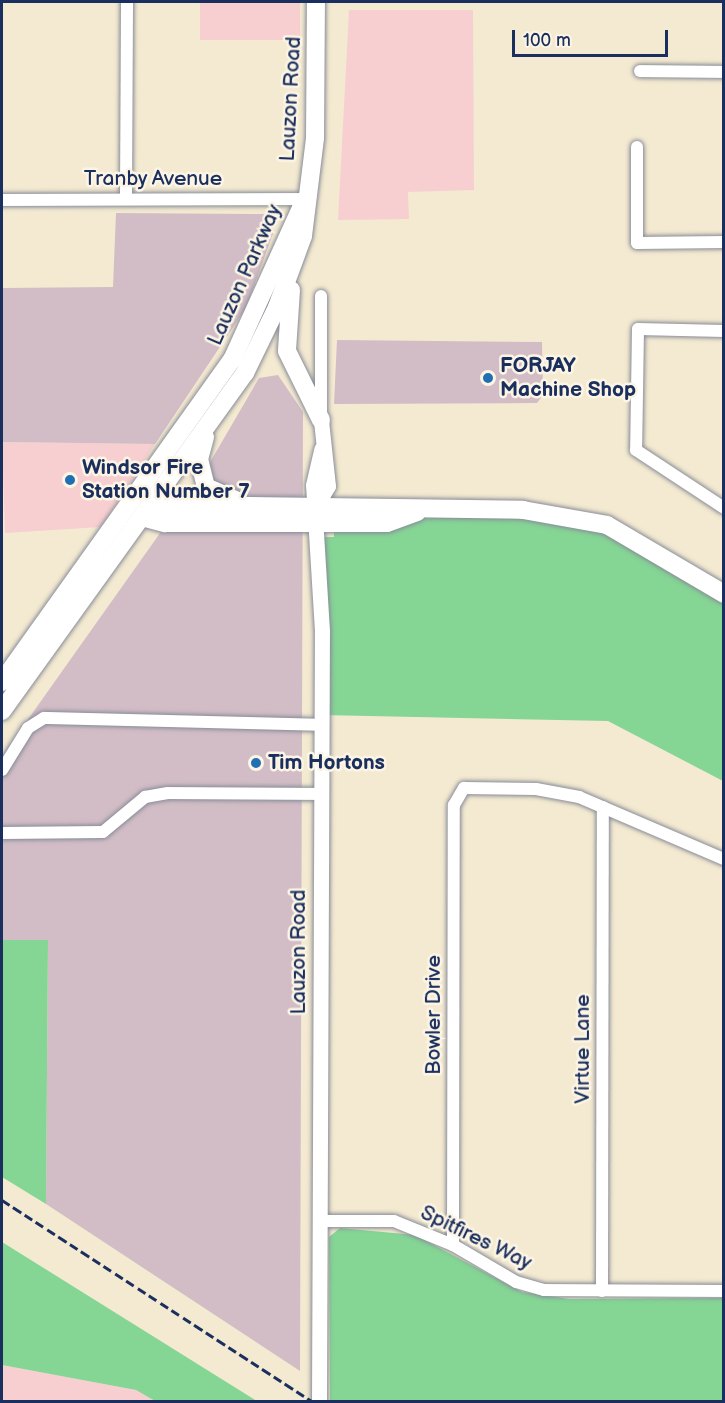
<!DOCTYPE html>
<style>
body{margin:0}
#map{position:relative;width:725px;height:1403px;overflow:hidden;background:#f4ead1;font-family:"Balsamiq Sans",sans-serif}
div>[style]{position:absolute}
.built>*{inset:0;background:#f7cfd1;transform-origin:0 0}
.industrial>*{inset:0;background:#d2bdc6}
.green>*{inset:0;background:#85d595}
.roads{filter:drop-shadow(0 0 2px #888c98) drop-shadow(0 0 2px #888c98)}
.minor>*{height:12px;margin:-6px;padding:0 6px;transform-origin:6px;border-radius:6px;background:#fff}
.tertiary>*{height:15px;margin:-7.5px;padding:0 7.5px;transform-origin:7.5px;border-radius:7.5px;background:#fff}
.secondary>*{height:18px;margin:-9px;padding:0 9px;transform-origin:9px;border-radius:9px;background:#fff}
.rail>*{height:3px;margin-top:-1.5px;transform-origin:0;background:repeating-linear-gradient(90deg,#1b2f5e 0 9px,transparent 0 13.5px)}
.dots>*{width:16px;height:16px;translate:-50% -50%;box-sizing:border-box;border:3px solid #fcf5e5;border-radius:50%}
span{translate:-50% -50%;white-space:nowrap;text-align:center;line-height:1.15;-webkit-text-stroke:5px #fcf5e5;paint-order:stroke}
.street-label{font-size:21px;color:#1b2f5e}
.poi-label{font-size:21px;color:#1b2f5e;font-weight:700}
.left{translate:0 -50%;text-align:left}
.frame{position:absolute;inset:0;border:3px solid #1b2f5e;pointer-events:none}
.scale{position:absolute;left:512px;top:30px;width:156px;height:27px;box-sizing:border-box;border:3px solid #1b2f5e;border-top:0;padding-left:8px;font-size:18px;line-height:21px;white-space:nowrap;color:#1b2f5e;-webkit-text-stroke:4px #fcf5e5;paint-order:stroke}
</style>
<div id="map">
<div class="built">
<div style="left:200px;top:2px;width:100px;height:38px"></div>
<div style="clip-path:polygon(349px 10px,473px 10px,474px 190px,408px 192px,409px 219px,338px 220px)"></div>
<div style="clip-path:polygon(2px 442px,155px 444px,101px 527px,5px 533px)"></div>
<div style="clip-path:polygon(2px 1365px,136px 1390px,155px 1401px,2px 1401px)"></div>
</div>
<div class="industrial">
<div style="clip-path:polygon(116px 213px,266px 214px,274px 231px,246px 308px,155px 444px,2px 442px,2px 288px,113px 287px)"></div>
<div style="clip-path:polygon(337px 340px,542px 342px,543px 395px,537px 403px,334px 404px)"></div>
<div style="clip-path:polygon(278px 375px,303px 412px,300px 1371px,46px 1204px,48px 940px,2px 940px,2px 756px,209px 464px,259px 378px)"></div>
</div>
<div class="green">
<div style="clip-path:polygon(419px 511px,607px 525px,723px 594px,723px 781px,608px 721px,322px 715px,318px 537px,334px 537px,334px 523px)"></div>
<div style="clip-path:polygon(2px 940px,48px 940px,46px 1204px,2px 1177px)"></div>
<div style="clip-path:polygon(340px 1228px,415px 1235px,522px 1292px,569px 1299px,723px 1298px,723px 1401px,330px 1401px,329px 1237px)"></div>
<div style="clip-path:polygon(2px 1242px,257px 1401px,155px 1401px,136px 1390px,2px 1365px)"></div>
</div>
<div class="roads">
<div class="minor">
<div style="left:640px;top:71px;width:84px;rotate:0.7deg"></div>
<div style="left:637px;top:147px;width:96px;rotate:90deg"></div>
<div style="left:637px;top:243px;width:87px;rotate:-0.7deg"></div>
<div style="left:126px;top:197px;width:195px;rotate:-89.7deg"></div>
<div style="left:2px;top:200px;width:303px;rotate:-0.2deg"></div>
<div style="left:321px;top:296px;width:120px;rotate:90deg"></div>
<div style="left:724px;top:331px;width:86px;rotate:-178.7deg"></div>
<div style="left:638px;top:329px;width:121px;rotate:90.9deg"></div>
<div style="left:636px;top:450px;width:105px;rotate:33.4deg"></div>
<div style="left:2px;top:770px;width:49px;rotate:-58.2deg"></div>
<div style="left:28px;top:728px;width:19px;rotate:-32deg"></div>
<div style="left:44px;top:718px;width:278px;rotate:1.4deg"></div>
<div style="left:2px;top:833px;width:101px;rotate:-0.6deg"></div>
<div style="left:103px;top:832px;width:55px;rotate:-39.8deg"></div>
<div style="left:145px;top:797px;width:23px;rotate:-10deg"></div>
<div style="left:168px;top:793px;width:154px;rotate:0.4deg"></div>
<div style="left:320px;top:1221px;width:74px"></div>
<div style="left:394px;top:1221px;width:64px;rotate:22.1deg"></div>
<div style="left:453px;top:1245px;width:73px;rotate:30.4deg"></div>
<div style="left:516px;top:1282px;width:29px;rotate:16deg"></div>
<div style="left:544px;top:1290px;width:180px;rotate:0.3deg"></div>
<div style="left:453px;top:1245px;width:440px;rotate:-89.9deg"></div>
<div style="left:454px;top:805px;width:20px;rotate:-60deg"></div>
<div style="left:464px;top:788px;width:72px;rotate:0.8deg"></div>
<div style="left:536px;top:789px;width:44px;rotate:10.5deg"></div>
<div style="left:579px;top:797px;width:158px;rotate:23.2deg"></div>
<div style="left:602px;top:1291px;width:484px;rotate:-89.9deg"></div>
</div>
<div class="tertiary">
<div style="left:318px;top:503px;width:20px;rotate:-60deg"></div>
<div style="left:328px;top:486px;width:66px;rotate:-96.1deg"></div>
<div style="left:319px;top:1402px;width:771px;rotate:-89.78deg"></div>
<div style="left:322px;top:631px;width:146px;rotate:-93.5deg"></div>
<div style="left:313px;top:485px;width:37px;rotate:-77deg"></div>
</div>
<div class="secondary">
<div style="left:291px;top:290px;width:61px;rotate:93.8deg"></div>
<div style="left:287px;top:351px;width:77px;rotate:63.8deg"></div>
<div style="left:205px;top:437px;width:23px;rotate:105deg"></div>
<div style="left:199px;top:459px;width:29px;rotate:76deg"></div>
<div style="left:206px;top:487px;width:34px;rotate:24deg"></div>
<div style="left:142px;top:517px;width:24px;rotate:15deg"></div>
<div style="left:165px;top:523px;width:222px"></div>
<div style="left:387px;top:523px;width:32px;rotate:-20deg"></div>
<div style="left:143px;top:518px;width:36px;rotate:-21deg"></div>
<div style="left:177px;top:505px;width:346px;rotate:0.8deg"></div>
<div style="left:523px;top:510px;width:85px;rotate:10.1deg"></div>
<div style="left:607px;top:525px;width:136px;rotate:30.5deg"></div>
<div style="left:2px;top:682px;width:396px;rotate:-54.5deg"></div>
<div style="left:232px;top:360px;width:175px;rotate:-65.6deg"></div>
<div style="left:2px;top:711px;width:416px;rotate:-54.3deg"></div>
<div style="left:245px;top:373px;width:73px;rotate:-64.1deg"></div>
<div style="left:277px;top:307px;width:76px;rotate:-69.9deg"></div>
<div style="left:303px;top:236px;width:99px;rotate:-83deg"></div>
<div style="left:315px;top:138px;width:136px;rotate:-89.6deg"></div>
</div>
</div>
<div class="rail">
<div style="left:2px;top:1200px;width:371px;rotate:33deg"></div>
</div>
<div class="dots">
<div style="left:488px;top:378px;background:#1f6fb2"></div>
<div style="left:70px;top:480px;background:#1f6fb2"></div>
<div style="left:256px;top:763px;background:#1f6fb2"></div>
</div>
<div class="street-label">
<span style="left:291px;top:99px;rotate:-87deg">Lauzon Road</span>
<span style="left:153px;top:179px">Tranby Avenue</span>
<span style="left:245px;top:275px;rotate:-66deg">Lauzon Parkway</span>
<span style="left:299px;top:952px;rotate:-90deg">Lauzon Road</span>
<span style="left:434px;top:1015px;rotate:-90deg">Bowler Drive</span>
<span style="left:583px;top:1049px;rotate:-90deg">Virtue Lane</span>
<span style="left:476px;top:1238px;rotate:26deg">Spitfires Way</span>
</div>
<div class="poi-label">
<span class="left" style="left:500px;top:378px">FORJAY<br>Machine Shop</span>
<span class="left" style="left:82px;top:480px">Windsor Fire<br>Station Number 7</span>
<span class="left" style="left:268px;top:763px">Tim Hortons</span>
</div>
<div class="frame"></div>
<div class="scale">100 m</div>
</div>
